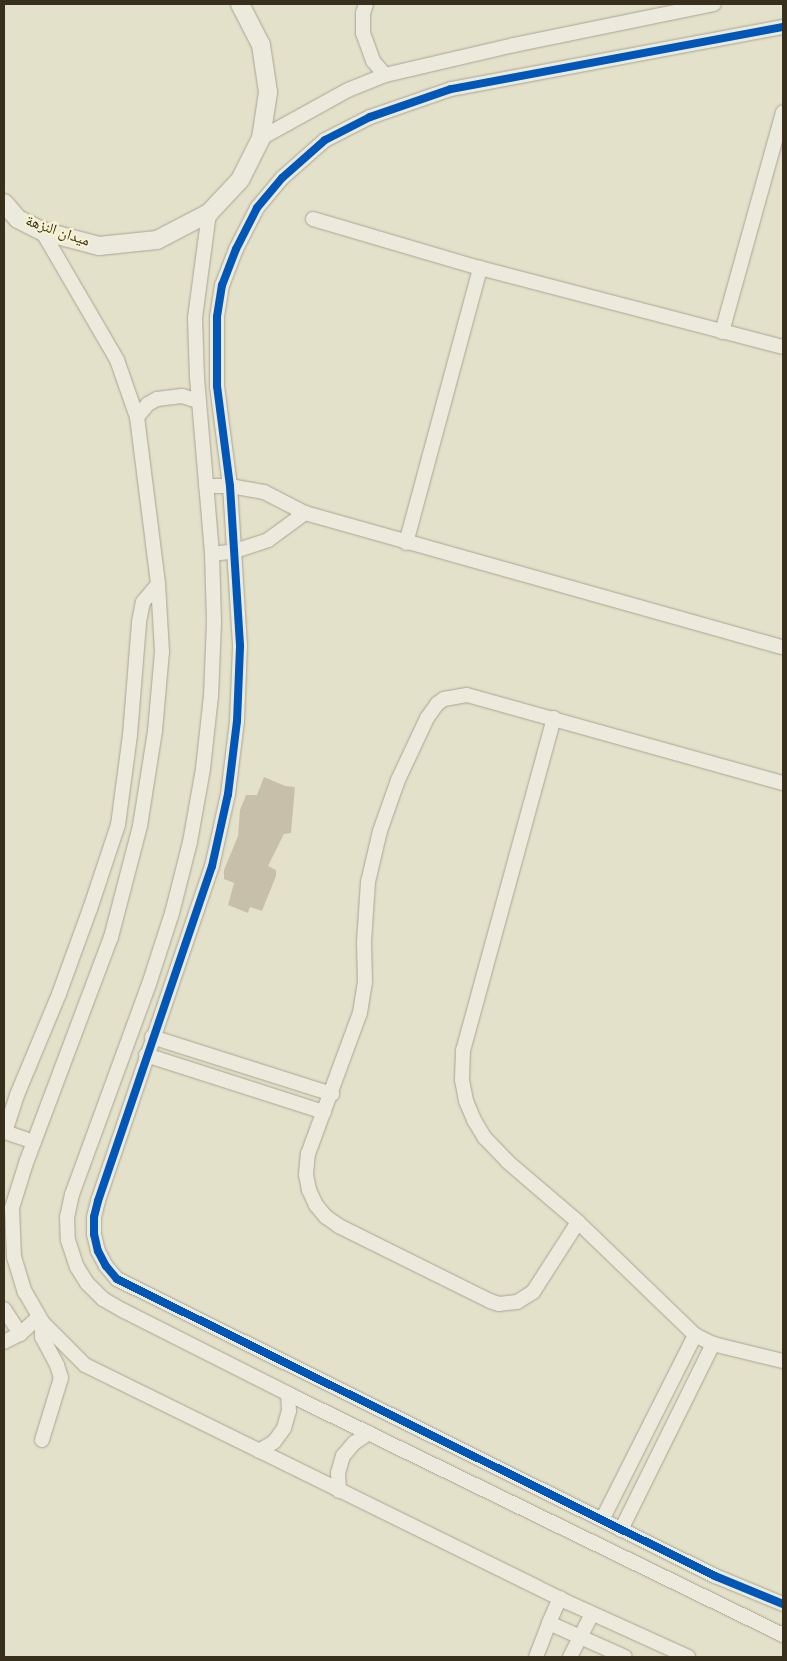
<!DOCTYPE html>
<meta charset="utf-8">
<style>
body{margin:0}
#map{position:relative;width:787px;height:1661px;overflow:hidden;background:#e4e1ca;font-family:Georgia,"Noto Naskh Arabic",serif}
div>[style]{position:absolute}
.building>*{inset:0;background:#c8bfab}
.roads{filter:drop-shadow(0 0 1px #a9a494) drop-shadow(0 0 1px #a9a494)}
.minor>*{height:14px;margin:-7px;padding:0 7px;transform-origin:7px;border-radius:7px;background:#eceadc}
.tertiary>*{height:18px;margin:-9px;padding:0 9px;transform-origin:9px;border-radius:9px;background:#eceadc}
.cycleway>*{height:8px;margin:-4px;padding:0 4px;transform-origin:4px;border-radius:4px;background:#0057b8}
span{translate:-50% -50%;white-space:nowrap;text-align:center;line-height:1.15;-webkit-text-stroke:4.5px #f6f2cf;paint-order:stroke}
.street-label{font-size:15px;color:#372e1c}
.frame{position:absolute;inset:0;border:5px solid #372e1c;pointer-events:none}
</style>
<div id="map">
<div class="building">
<div style="clip-path:polygon(264px 777px,285px 786px,295px 787px,291px 833px,284px 834px,268px 866px,276px 870px,276px 876px,262px 911px,250px 907px,248px 913px,228px 905px,234px 883px,224px 879px,224px 870px,238px 836px,240px 810px,246px 795px,257px 795px)"></div>
</div>
<div class="roads">
<div class="minor">
<div style="left:366px;top:4px;width:9px;rotate:108deg"></div>
<div style="left:363px;top:13px;width:20px;rotate:90deg"></div>
<div style="left:363px;top:33px;width:30px;rotate:70deg"></div>
<div style="left:373px;top:61px;width:18px;rotate:49deg"></div>
<div style="left:783px;top:27px;width:338px;rotate:169.4deg"></div>
<div style="left:451px;top:89px;width:86px;rotate:160.9deg"></div>
<div style="left:370px;top:117px;width:51px;rotate:152.9deg"></div>
<div style="left:325px;top:140px;width:57px;rotate:138.5deg"></div>
<div style="left:282px;top:178px;width:39px;rotate:130deg"></div>
<div style="left:257px;top:208px;width:46px;rotate:117.1deg"></div>
<div style="left:236px;top:249px;width:39px;rotate:111deg"></div>
<div style="left:222px;top:285px;width:32px;rotate:99deg"></div>
<div style="left:217px;top:317px;width:69px;rotate:90deg"></div>
<div style="left:217px;top:386px;width:101px;rotate:82.6deg"></div>
<div style="left:230px;top:486px;width:161px;rotate:86.4deg"></div>
<div style="left:240px;top:647px;width:74px;rotate:92.3deg"></div>
<div style="left:237px;top:721px;width:74px;rotate:97deg"></div>
<div style="left:228px;top:794px;width:74px;rotate:102.5deg"></div>
<div style="left:212px;top:866px;width:354px;rotate:108.8deg"></div>
<div style="left:98px;top:1201px;width:16px;rotate:104deg"></div>
<div style="left:94px;top:1217px;width:17px;rotate:90deg"></div>
<div style="left:94px;top:1234px;width:17px;rotate:77deg"></div>
<div style="left:98px;top:1251px;width:17px;rotate:62deg"></div>
<div style="left:106px;top:1266px;width:17px;rotate:50deg"></div>
<div style="left:117px;top:1279px;width:668px;rotate:26.41deg"></div>
<div style="left:715px;top:1576px;width:74px;rotate:22.4deg"></div>
<div style="left:261px;top:138px;width:99px;rotate:-28.9deg"></div>
<div style="left:348px;top:90px;width:40px;rotate:-22deg"></div>
<div style="left:385px;top:75px;width:132px;rotate:-13.1deg"></div>
<div style="left:514px;top:45px;width:204px;rotate:-11.6deg"></div>
<div style="left:209px;top:213px;width:106px;rotate:97.6deg"></div>
<div style="left:195px;top:318px;width:60px;rotate:88.1deg"></div>
<div style="left:197px;top:378px;width:177px;rotate:85.1deg"></div>
<div style="left:212px;top:554px;width:68px;rotate:88.3deg"></div>
<div style="left:214px;top:622px;width:74px;rotate:92.3deg"></div>
<div style="left:211px;top:696px;width:73px;rotate:96.3deg"></div>
<div style="left:203px;top:769px;width:74px;rotate:100.1deg"></div>
<div style="left:190px;top:842px;width:73px;rotate:104.2deg"></div>
<div style="left:172px;top:913px;width:75px;rotate:107.9deg"></div>
<div style="left:149px;top:984px;width:224px;rotate:110.1deg"></div>
<div style="left:72px;top:1194px;width:24px;rotate:102deg"></div>
<div style="left:67px;top:1217px;width:23px;rotate:88deg"></div>
<div style="left:68px;top:1240px;width:28px;rotate:72deg"></div>
<div style="left:77px;top:1267px;width:19px;rotate:58deg"></div>
<div style="left:87px;top:1283px;width:23px;rotate:45deg"></div>
<div style="left:103px;top:1299px;width:24px;rotate:30deg"></div>
<div style="left:124px;top:1311px;width:184px;rotate:26.8deg"></div>
<div style="left:288px;top:1394px;width:551px;rotate:25.96deg"></div>
<div style="left:313px;top:219px;width:174px;rotate:16.4deg"></div>
<div style="left:480px;top:268px;width:313px;rotate:14.6deg"></div>
<div style="left:42px;top:231px;width:149px;rotate:59.8deg"></div>
<div style="left:117px;top:360px;width:60px;rotate:70.7deg"></div>
<div style="left:137px;top:417px;width:168px;rotate:82.8deg"></div>
<div style="left:158px;top:584px;width:68px;rotate:86.6deg"></div>
<div style="left:162px;top:652px;width:79px;rotate:95.1deg"></div>
<div style="left:155px;top:731px;width:96px;rotate:99deg"></div>
<div style="left:140px;top:826px;width:115px;rotate:104.6deg"></div>
<div style="left:111px;top:937px;width:238px;rotate:110.6deg"></div>
<div style="left:27px;top:1160px;width:50px;rotate:107.4deg"></div>
<div style="left:12px;top:1208px;width:49px;rotate:87.7deg"></div>
<div style="left:14px;top:1257px;width:37px;rotate:73deg"></div>
<div style="left:25px;top:1292px;width:34px;rotate:60deg"></div>
<div style="left:42px;top:1322px;width:61px;rotate:45deg"></div>
<div style="left:85px;top:1365px;width:537px;rotate:26.18deg"></div>
<div style="left:567px;top:1602px;width:133px;rotate:24.4deg"></div>
<div style="left:722px;top:332px;width:228px;rotate:-74.5deg"></div>
<div style="left:137px;top:417px;width:17px;rotate:-50deg"></div>
<div style="left:148px;top:404px;width:10px;rotate:-29deg"></div>
<div style="left:157px;top:399px;width:25px;rotate:-7deg"></div>
<div style="left:182px;top:396px;width:17px;rotate:17deg"></div>
<div style="left:206px;top:486px;width:24px"></div>
<div style="left:230px;top:486px;width:35px;rotate:10deg"></div>
<div style="left:264px;top:492px;width:46px;rotate:27.1deg"></div>
<div style="left:305px;top:513px;width:496px;rotate:15.7deg"></div>
<div style="left:406px;top:543px;width:285px;rotate:-74.9deg"></div>
<div style="left:212px;top:554px;width:23px;rotate:-7deg"></div>
<div style="left:235px;top:551px;width:35px;rotate:-18deg"></div>
<div style="left:268px;top:540px;width:46px;rotate:-36.1deg"></div>
<div style="left:554px;top:718px;width:344px;rotate:105.3deg"></div>
<div style="left:463px;top:1050px;width:30px;rotate:92deg"></div>
<div style="left:462px;top:1080px;width:21px;rotate:79deg"></div>
<div style="left:466px;top:1101px;width:21px;rotate:67deg"></div>
<div style="left:474px;top:1120px;width:21px;rotate:59deg"></div>
<div style="left:485px;top:1138px;width:33px;rotate:46deg"></div>
<div style="left:508px;top:1162px;width:92px;rotate:40.6deg"></div>
<div style="left:578px;top:1222px;width:163px;rotate:44deg"></div>
<div style="left:695px;top:1335px;width:20px;rotate:27deg"></div>
<div style="left:713px;top:1344px;width:72px;rotate:13.7deg"></div>
<div style="left:152px;top:1037px;width:189px;rotate:17.6deg"></div>
<div style="left:146px;top:1055px;width:187px;rotate:17.8deg"></div>
<div style="left:34px;top:1142px;width:31px;rotate:-161deg"></div>
<div style="left:5px;top:1132px;width:39px;rotate:-72deg"></div>
<div style="left:17px;top:1095px;width:109px;rotate:-67.4deg"></div>
<div style="left:59px;top:994px;width:90px;rotate:-70deg"></div>
<div style="left:90px;top:909px;width:89px;rotate:-71.6deg"></div>
<div style="left:118px;top:825px;width:91px;rotate:-82.4deg"></div>
<div style="left:130px;top:735px;width:113px;rotate:-85.4deg"></div>
<div style="left:139px;top:622px;width:20px;rotate:-79deg"></div>
<div style="left:143px;top:602px;width:23px;rotate:-50deg"></div>
<div style="left:578px;top:1222px;width:83px;rotate:122.7deg"></div>
<div style="left:533px;top:1292px;width:19px;rotate:148deg"></div>
<div style="left:517px;top:1302px;width:18px;rotate:174deg"></div>
<div style="left:499px;top:1304px;width:9px;rotate:-162deg"></div>
<div style="left:490px;top:1301px;width:169px;rotate:-153.6deg"></div>
<div style="left:339px;top:1226px;width:16px;rotate:-145deg"></div>
<div style="left:326px;top:1217px;width:16px;rotate:-130deg"></div>
<div style="left:316px;top:1205px;width:17px;rotate:-115deg"></div>
<div style="left:309px;top:1190px;width:15px;rotate:-101deg"></div>
<div style="left:306px;top:1175px;width:21px;rotate:-85deg"></div>
<div style="left:308px;top:1154px;width:150px;rotate:-69.8deg"></div>
<div style="left:360px;top:1013px;width:30px;rotate:-81deg"></div>
<div style="left:365px;top:983px;width:41px;rotate:-91.4deg"></div>
<div style="left:364px;top:942px;width:60px;rotate:-86.2deg"></div>
<div style="left:368px;top:882px;width:52px;rotate:-76.8deg"></div>
<div style="left:380px;top:831px;width:54px;rotate:-70.6deg"></div>
<div style="left:398px;top:780px;width:68px;rotate:-64.9deg"></div>
<div style="left:427px;top:718px;width:17px;rotate:-54deg"></div>
<div style="left:437px;top:704px;width:9px;rotate:-36deg"></div>
<div style="left:444px;top:699px;width:23px;rotate:-10deg"></div>
<div style="left:467px;top:695px;width:328px;rotate:15.6deg"></div>
<div style="left:4px;top:1309px;width:30px;rotate:57deg"></div>
<div style="left:4px;top:1342px;width:18px;rotate:-27deg"></div>
<div style="left:20px;top:1334px;width:25px;rotate:-42deg"></div>
<div style="left:42px;top:1440px;width:65px;rotate:-73deg"></div>
<div style="left:61px;top:1378px;width:14px;rotate:-107deg"></div>
<div style="left:57px;top:1365px;width:32px;rotate:-118deg"></div>
<div style="left:42px;top:1337px;width:15px;rotate:-90deg"></div>
<div style="left:259px;top:1451px;width:17px;rotate:-31deg"></div>
<div style="left:274px;top:1442px;width:17px;rotate:-54deg"></div>
<div style="left:284px;top:1428px;width:18px;rotate:-74deg"></div>
<div style="left:289px;top:1411px;width:17px;rotate:-93deg"></div>
<div style="left:339px;top:1491px;width:18px;rotate:-93deg"></div>
<div style="left:338px;top:1473px;width:18px;rotate:-74deg"></div>
<div style="left:343px;top:1456px;width:17px;rotate:-50deg"></div>
<div style="left:354px;top:1443px;width:18px;rotate:-34deg"></div>
<div style="left:602px;top:1520px;width:207px;rotate:-63.3deg"></div>
<div style="left:621px;top:1530px;width:208px;rotate:-63.7deg"></div>
<div style="left:560px;top:1598px;width:27px;rotate:114deg"></div>
<div style="left:549px;top:1623px;width:83px;rotate:24.1deg"></div>
<div style="left:536px;top:1657px;width:36px;rotate:-69deg"></div>
<div style="left:570px;top:1657px;width:48px;rotate:-62.9deg"></div>
</div>
<div class="tertiary">
<div style="left:4px;top:203px;width:21px;rotate:49deg"></div>
<div style="left:18px;top:219px;width:27px;rotate:27deg"></div>
<div style="left:42px;top:231px;width:59px;rotate:14.7deg"></div>
<div style="left:99px;top:246px;width:58px;rotate:-5.9deg"></div>
<div style="left:157px;top:240px;width:59px;rotate:-27.4deg"></div>
<div style="left:209px;top:213px;width:45px;rotate:-46.8deg"></div>
<div style="left:240px;top:180px;width:47px;rotate:-63.4deg"></div>
<div style="left:261px;top:138px;width:47px;rotate:-81.3deg"></div>
<div style="left:268px;top:92px;width:48px;rotate:-98.5deg"></div>
<div style="left:261px;top:45px;width:46px;rotate:-117.1deg"></div>
</div>
</div>
<div class="cycleway">
<div style="left:783px;top:27px;width:338px;rotate:169.4deg"></div>
<div style="left:451px;top:89px;width:86px;rotate:160.9deg"></div>
<div style="left:370px;top:117px;width:51px;rotate:152.9deg"></div>
<div style="left:325px;top:140px;width:57px;rotate:138.5deg"></div>
<div style="left:282px;top:178px;width:39px;rotate:130deg"></div>
<div style="left:257px;top:208px;width:46px;rotate:117.1deg"></div>
<div style="left:236px;top:249px;width:39px;rotate:111deg"></div>
<div style="left:222px;top:285px;width:32px;rotate:99deg"></div>
<div style="left:217px;top:317px;width:69px;rotate:90deg"></div>
<div style="left:217px;top:386px;width:101px;rotate:82.6deg"></div>
<div style="left:230px;top:486px;width:161px;rotate:86.4deg"></div>
<div style="left:240px;top:647px;width:74px;rotate:92.3deg"></div>
<div style="left:237px;top:721px;width:74px;rotate:97deg"></div>
<div style="left:228px;top:794px;width:74px;rotate:102.5deg"></div>
<div style="left:212px;top:866px;width:354px;rotate:108.8deg"></div>
<div style="left:98px;top:1201px;width:16px;rotate:104deg"></div>
<div style="left:94px;top:1217px;width:17px;rotate:90deg"></div>
<div style="left:94px;top:1234px;width:17px;rotate:77deg"></div>
<div style="left:98px;top:1251px;width:17px;rotate:62deg"></div>
<div style="left:106px;top:1266px;width:17px;rotate:50deg"></div>
<div style="left:117px;top:1279px;width:668px;rotate:26.41deg"></div>
<div style="left:715px;top:1576px;width:74px;rotate:22.4deg"></div>
</div>
<div class="street-label">
<span style="left:57px;top:233px;rotate:19deg">ميدان النزهة</span>
</div>
<div class="frame"></div>
</div>
